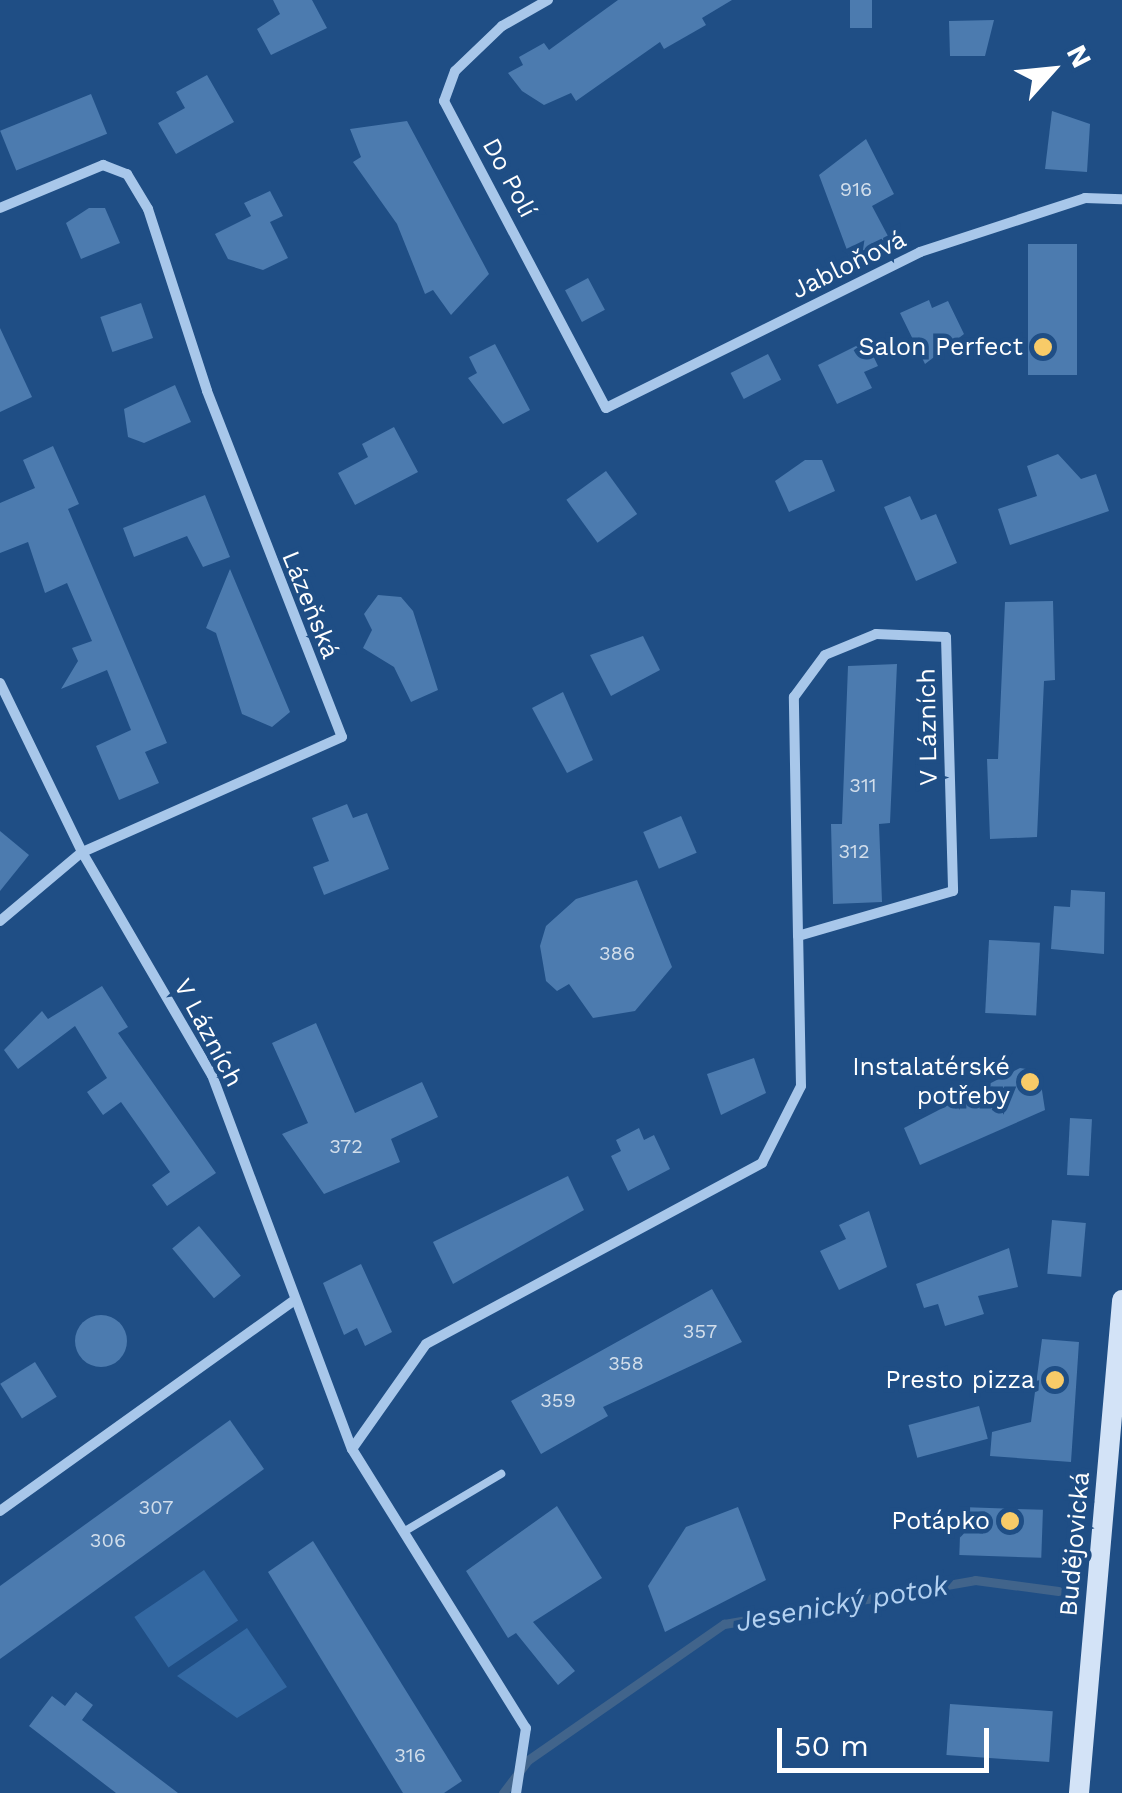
<!DOCTYPE html>
<meta charset="utf-8">
<style>
body{margin:0}
#map{position:relative;width:1122px;height:1793px;overflow:hidden;background:#1f4e85;font-family:"Work Sans",sans-serif}
div>[style]{position:absolute}
.green>*{inset:0;background:#3368a2;transform-origin:0 0}
.stream>*{height:9px;margin:-4.5px;padding:0 4.5px;transform-origin:4.5px;border-radius:4.5px;background:#41648b}
.building>*{inset:0;background:#4c7baf;transform-origin:0 0}
.round{border-radius:50%}
.lane>*{height:8px;margin:-4px;padding:0 4px;transform-origin:4px;border-radius:4px;background:#a8c7ea}
.street>*{height:10px;margin:-5px;padding:0 5px;transform-origin:5px;border-radius:5px;background:#a8c7ea}
.secondary>*{height:20px;margin:-10px;padding:0 10px;transform-origin:10px;border-radius:10px;background:#d3e3f7}
.dots>*{width:28px;height:28px;translate:-50% -50%;box-sizing:border-box;border:5px solid #1f4e85;border-radius:50%}
span{translate:-50% -50%;white-space:nowrap;text-align:center;line-height:1.15;-webkit-text-stroke:9px #1f4e85;paint-order:stroke}
.number-label{font-size:20px;color:#d2deeb}
.number-label span{-webkit-text-stroke-width:0}
.street-label{font-size:25px;color:#fff}
.poi-label{font-size:25px;color:#fff}
.right{translate:-100% -50%;text-align:right}
.water-label{font-size:28px;color:#b3d1f1;font-style:italic}
.north{position:absolute;left:1002px;top:20px;width:100px;height:100px;-webkit-text-stroke:8px #1f4e85;paint-order:stroke;rotate:63deg;font-size:28px;font-weight:700;line-height:40px;text-align:center;color:#fff}
.north::after{content:'';display:block;margin:auto;width:35px;height:45px;background:#fff;clip-path:polygon(50% 0,100% 100%,50% 72%,0 100%)}
.scale{position:absolute;left:777px;top:1728px;width:212px;height:45px;box-sizing:border-box;border:5px solid #fff;border-top:0;padding-left:12px;font-size:30px;line-height:35px;white-space:nowrap;color:#fff;-webkit-text-stroke:8px #1f4e85;paint-order:stroke}
</style>
<div id="map">
<div class="green">
<div style="left:204px;top:1570px;width:61px;height:84px;rotate:56deg"></div>
<div style="clip-path:polygon(247px 1628px,287px 1687px,237px 1718px,177px 1676px)"></div>
</div>
<div class="stream">
<div style="left:503px;top:1793px;width:41px;rotate:-52.9deg"></div>
<div style="left:528px;top:1760px;width:239px;rotate:-34.8deg"></div>
<div style="left:724px;top:1624px;width:255px;rotate:-9.9deg"></div>
<div style="left:975px;top:1580px;width:84px;rotate:7.5deg"></div>
</div>
<div class="building">
<div style="clip-path:polygon(273px 0,312px 0,327px 28px,271px 55px,257px 29px,280px 14px)"></div>
<div style="clip-path:polygon(618px 0,732px 0,702px 18px,706px 25px,664px 49px,660px 42px,576px 101px,571px 93px,544px 105px,522px 91px,508px 73px,523px 65px,519px 57px,544px 43px,549px 50px)"></div>
<div style="left:850px;top:0;width:22px;height:28px"></div>
<div style="clip-path:polygon(994px 20px,985px 56px,950px 56px,949px 21px)"></div>
<div style="clip-path:polygon(207px 75px,234px 122px,176px 154px,158px 123px,185px 108px,176px 92px)"></div>
<div style="left:91px;top:94px;width:43px;height:98px;rotate:68deg"></div>
<div style="clip-path:polygon(1052px 111px,1090px 124px,1087px 172px,1045px 169px)"></div>
<div style="clip-path:polygon(407px 121px,489px 274px,451px 315px,433px 290px,425px 294px,397px 224px,353px 162px,361px 157px,350px 129px)"></div>
<div style="clip-path:polygon(866px 139px,894px 194px,872px 206px,889px 238px,850px 258px,819px 175px)"></div>
<div style="clip-path:polygon(270px 191px,283px 216px,270px 222px,288px 258px,263px 270px,228px 259px,215px 234px,251px 216px,244px 203px)"></div>
<div style="clip-path:polygon(89px 208px,105px 208px,120px 243px,81px 259px,66px 223px)"></div>
<div style="left:1028px;top:244px;width:49px;height:131px"></div>
<div style="left:588px;top:278px;width:36px;height:26px;rotate:62deg"></div>
<div style="clip-path:polygon(929px 300px,932px 308px,948px 301px,964px 334px,925px 364px,900px 313px)"></div>
<div style="left:141px;top:303px;width:37px;height:43px;rotate:71deg"></div>
<div style="clip-path:polygon(0 328px,32px 397px,0 412px)"></div>
<div style="clip-path:polygon(866px 341px,878px 366px,864px 372px,872px 388px,837px 404px,818px 365px)"></div>
<div style="clip-path:polygon(495px 344px,530px 410px,503px 424px,468px 378px,477px 373px,469px 357px)"></div>
<div style="left:768px;top:354px;width:29px;height:42px;rotate:63deg"></div>
<div style="clip-path:polygon(175px 385px,191px 422px,144px 443px,128px 437px,124px 409px)"></div>
<div style="clip-path:polygon(394px 427px,418px 472px,355px 505px,338px 473px,368px 457px,362px 444px)"></div>
<div style="clip-path:polygon(53px 446px,79px 504px,68px 509px,167px 743px,145px 752px,159px 783px,119px 800px,96px 746px,131px 730px,107px 670px,61px 689px,78px 661px,72px 648px,92px 641px,67px 583px,45px 593px,28px 542px,0 553px,0 503px,35px 488px,23px 460px)"></div>
<div style="clip-path:polygon(1058px 454px,1081px 479px,1096px 474px,1109px 511px,1010px 545px,998px 509px,1037px 496px,1027px 466px)"></div>
<div style="clip-path:polygon(805px 460px,822px 460px,835px 491px,789px 512px,775px 481px)"></div>
<div style="left:606px;top:471px;width:53px;height:49px;rotate:54deg"></div>
<div style="clip-path:polygon(205px 495px,230px 557px,203px 567px,187px 536px,134px 557px,123px 528px)"></div>
<div style="clip-path:polygon(910px 496px,921px 520px,936px 514px,957px 563px,916px 581px,884px 507px)"></div>
<div style="clip-path:polygon(230px 569px,290px 712px,272px 727px,242px 714px,216px 633px,206px 628px)"></div>
<div style="clip-path:polygon(378px 595px,401px 597px,413px 611px,438px 690px,411px 702px,394px 667px,363px 648px,372px 630px,364px 614px)"></div>
<div style="clip-path:polygon(1053px 601px,1055px 680px,1044px 681px,1037px 837px,990px 839px,987px 759px,998px 759px,1005px 602px)"></div>
<div style="clip-path:polygon(643px 636px,660px 670px,611px 696px,590px 655px)"></div>
<div style="clip-path:polygon(897px 664px,890px 823px,879px 824px,882px 902px,833px 904px,831px 824px,842px 824px,848px 666px)"></div>
<div style="clip-path:polygon(563px 692px,593px 760px,567px 773px,532px 708px)"></div>
<div style="clip-path:polygon(347px 804px,353px 818px,367px 813px,389px 869px,324px 895px,313px 867px,329px 861px,312px 818px)"></div>
<div style="left:681px;top:816px;width:40px;height:41px;rotate:67deg"></div>
<div style="clip-path:polygon(0 831px,29px 855px,0 891px)"></div>
<div style="clip-path:polygon(637px 880px,672px 967px,635px 1011px,593px 1018px,569px 984px,557px 991px,546px 981px,540px 946px,546px 926px,576px 899px)"></div>
<div style="clip-path:polygon(1071px 890px,1105px 892px,1104px 954px,1051px 949px,1054px 906px,1070px 907px)"></div>
<div style="left:989px;top:940px;width:51px;height:73px;rotate:3deg"></div>
<div style="clip-path:polygon(102px 986px,128px 1027px,118px 1033px,216px 1173px,167px 1206px,152px 1185px,170px 1172px,145px 1136px,121px 1102px,103px 1115px,87px 1092px,107px 1078px,75px 1026px,18px 1069px,4px 1050px,42px 1011px,48px 1019px)"></div>
<div style="clip-path:polygon(316px 1023px,355px 1113px,422px 1082px,438px 1117px,391px 1139px,400px 1162px,324px 1194px,282px 1134px,308px 1123px,272px 1043px)"></div>
<div style="clip-path:polygon(754px 1058px,766px 1093px,721px 1115px,707px 1074px)"></div>
<div style="clip-path:polygon(1020px 1068px,1039px 1071px,1045px 1110px,920px 1165px,904px 1128px)"></div>
<div style="left:1070px;top:1118px;width:22px;height:57px;rotate:3deg"></div>
<div style="clip-path:polygon(639px 1128px,644px 1140px,654px 1135px,670px 1169px,628px 1191px,611px 1156px,621px 1151px,616px 1140px)"></div>
<div style="clip-path:polygon(568px 1176px,584px 1210px,453px 1284px,433px 1242px)"></div>
<div style="clip-path:polygon(869px 1211px,887px 1267px,839px 1290px,820px 1251px,846px 1239px,839px 1225px)"></div>
<div style="left:1052px;top:1220px;width:34px;height:54px;rotate:5deg"></div>
<div style="left:199px;top:1226px;width:65px;height:35px;rotate:50deg"></div>
<div style="clip-path:polygon(1009px 1248px,1018px 1287px,978px 1296px,984px 1314px,945px 1326px,938px 1304px,924px 1308px,916px 1284px)"></div>
<div style="clip-path:polygon(361px 1264px,392px 1332px,365px 1346px,357px 1328px,344px 1335px,323px 1283px)"></div>
<div style="clip-path:polygon(712px 1289px,742px 1342px,603px 1407px,608px 1416px,541px 1454px,511px 1401px)"></div>
<div class="round" style="left:75px;top:1315px;width:52px;height:52px"></div>
<div style="clip-path:polygon(1042px 1339px,1079px 1342px,1071px 1462px,990px 1456px,992px 1432px,1031px 1422px)"></div>
<div style="left:35px;top:1362px;width:41px;height:41px;rotate:58deg"></div>
<div style="left:979px;top:1406px;width:34px;height:73px;rotate:75deg"></div>
<div style="clip-path:polygon(230px 1420px,264px 1469px,0 1659px,0 1586px)"></div>
<div style="clip-path:polygon(557px 1506px,602px 1578px,533px 1622px,575px 1671px,558px 1685px,516px 1633px,508px 1638px,466px 1571px)"></div>
<div style="clip-path:polygon(738px 1507px,766px 1580px,665px 1632px,648px 1586px,686px 1527px)"></div>
<div style="left:961px;top:1507px;width:82px;height:48px;rotate:2deg"></div>
<div style="clip-path:polygon(313px 1541px,462px 1781px,444px 1793px,403px 1793px,268px 1572px)"></div>
<div style="clip-path:polygon(76px 1692px,93px 1705px,82px 1720px,178px 1793px,116px 1793px,29px 1726px,52px 1696px,65px 1706px)"></div>
<div style="left:950px;top:1704px;width:103px;height:51px;rotate:4deg"></div>
</div>
<div class="lane">
<div style="left:405px;top:1531px;width:112px;rotate:-30.7deg"></div>
</div>
<div class="street">
<div style="left:548px;top:0;width:53px;rotate:150.5deg"></div>
<div style="left:502px;top:26px;width:65px;rotate:136.2deg"></div>
<div style="left:455px;top:71px;width:32px;rotate:110deg"></div>
<div style="left:444px;top:101px;width:347px;rotate:62.2deg"></div>
<div style="left:606px;top:408px;width:351px;rotate:-26.4deg"></div>
<div style="left:920px;top:252px;width:174px;rotate:-18.1deg"></div>
<div style="left:1085px;top:198px;width:37px;rotate:2deg"></div>
<div style="left:0;top:208px;width:112px;rotate:-22.7deg"></div>
<div style="left:103px;top:165px;width:26px;rotate:21deg"></div>
<div style="left:127px;top:174px;width:41px;rotate:59deg"></div>
<div style="left:148px;top:209px;width:191px;rotate:72deg"></div>
<div style="left:207px;top:391px;width:371px;rotate:68.7deg"></div>
<div style="left:342px;top:737px;width:284px;rotate:156.1deg"></div>
<div style="left:82px;top:852px;width:107px;rotate:139.9deg"></div>
<div style="left:0;top:683px;width:188px;rotate:64.1deg"></div>
<div style="left:82px;top:852px;width:258px;rotate:59.8deg"></div>
<div style="left:212px;top:1075px;width:399px;rotate:69.5deg"></div>
<div style="left:352px;top:1449px;width:329px;rotate:58.1deg"></div>
<div style="left:526px;top:1728px;width:66px;rotate:98.7deg"></div>
<div style="left:352px;top:1449px;width:128px;rotate:-54.8deg"></div>
<div style="left:426px;top:1344px;width:382px;rotate:-28.3deg"></div>
<div style="left:762px;top:1163px;width:86px;rotate:-63.1deg"></div>
<div style="left:801px;top:1086px;width:150px;rotate:-91.1deg"></div>
<div style="left:798px;top:936px;width:239px;rotate:-91deg"></div>
<div style="left:794px;top:697px;width:52px;rotate:-53.6deg"></div>
<div style="left:825px;top:655px;width:55px;rotate:-22.4deg"></div>
<div style="left:876px;top:634px;width:70px;rotate:2.5deg"></div>
<div style="left:946px;top:637px;width:254px;rotate:88.4deg"></div>
<div style="left:953px;top:891px;width:161px;rotate:163.8deg"></div>
<div style="left:0;top:1511px;width:360px;rotate:-35.6deg"></div>
</div>
<div class="secondary">
<div style="left:1079px;top:1793px;width:495px;rotate:-85deg"></div>
</div>
<div class="dots">
<div style="left:1043px;top:347px;background:#f8cb68"></div>
<div style="left:1030px;top:1082px;background:#f8cb68"></div>
<div style="left:1055px;top:1380px;background:#f8cb68"></div>
<div style="left:1010px;top:1521px;background:#f8cb68"></div>
</div>
<div class="number-label">
<span style="left:856px;top:189px">916</span>
<span style="left:863px;top:785px">311</span>
<span style="left:854px;top:851px">312</span>
<span style="left:617px;top:953px">386</span>
<span style="left:346px;top:1146px">372</span>
<span style="left:700px;top:1331px">357</span>
<span style="left:626px;top:1363px">358</span>
<span style="left:558px;top:1400px">359</span>
<span style="left:156px;top:1507px">307</span>
<span style="left:108px;top:1540px">306</span>
<span style="left:410px;top:1755px">316</span>
</div>
<div class="street-label">
<span style="left:509px;top:178px;rotate:62deg">Do Polí</span>
<span style="left:849px;top:265px;rotate:-26deg">Jabloňová</span>
<span style="left:310px;top:605px;rotate:68deg">Lázeňská</span>
<span style="left:928px;top:727px;rotate:-91deg">V Lázních</span>
<span style="left:208px;top:1033px;rotate:62deg">V Lázních</span>
<span style="left:1075px;top:1544px;rotate:-85deg">Budějovická</span>
</div>
<div class="poi-label">
<span class="right" style="left:1023px;top:347px">Salon Perfect</span>
<span class="right" style="left:1010px;top:1082px">Instalatérské<br>potřeby</span>
<span class="right" style="left:1035px;top:1380px">Presto pizza</span>
<span class="right" style="left:990px;top:1521px">Potápko</span>
</div>
<div class="water-label">
<span style="left:842px;top:1604px;rotate:-10deg">Jesenický potok</span>
</div>
<div class="north">N</div>
<div class="scale">50 m</div>
</div>
